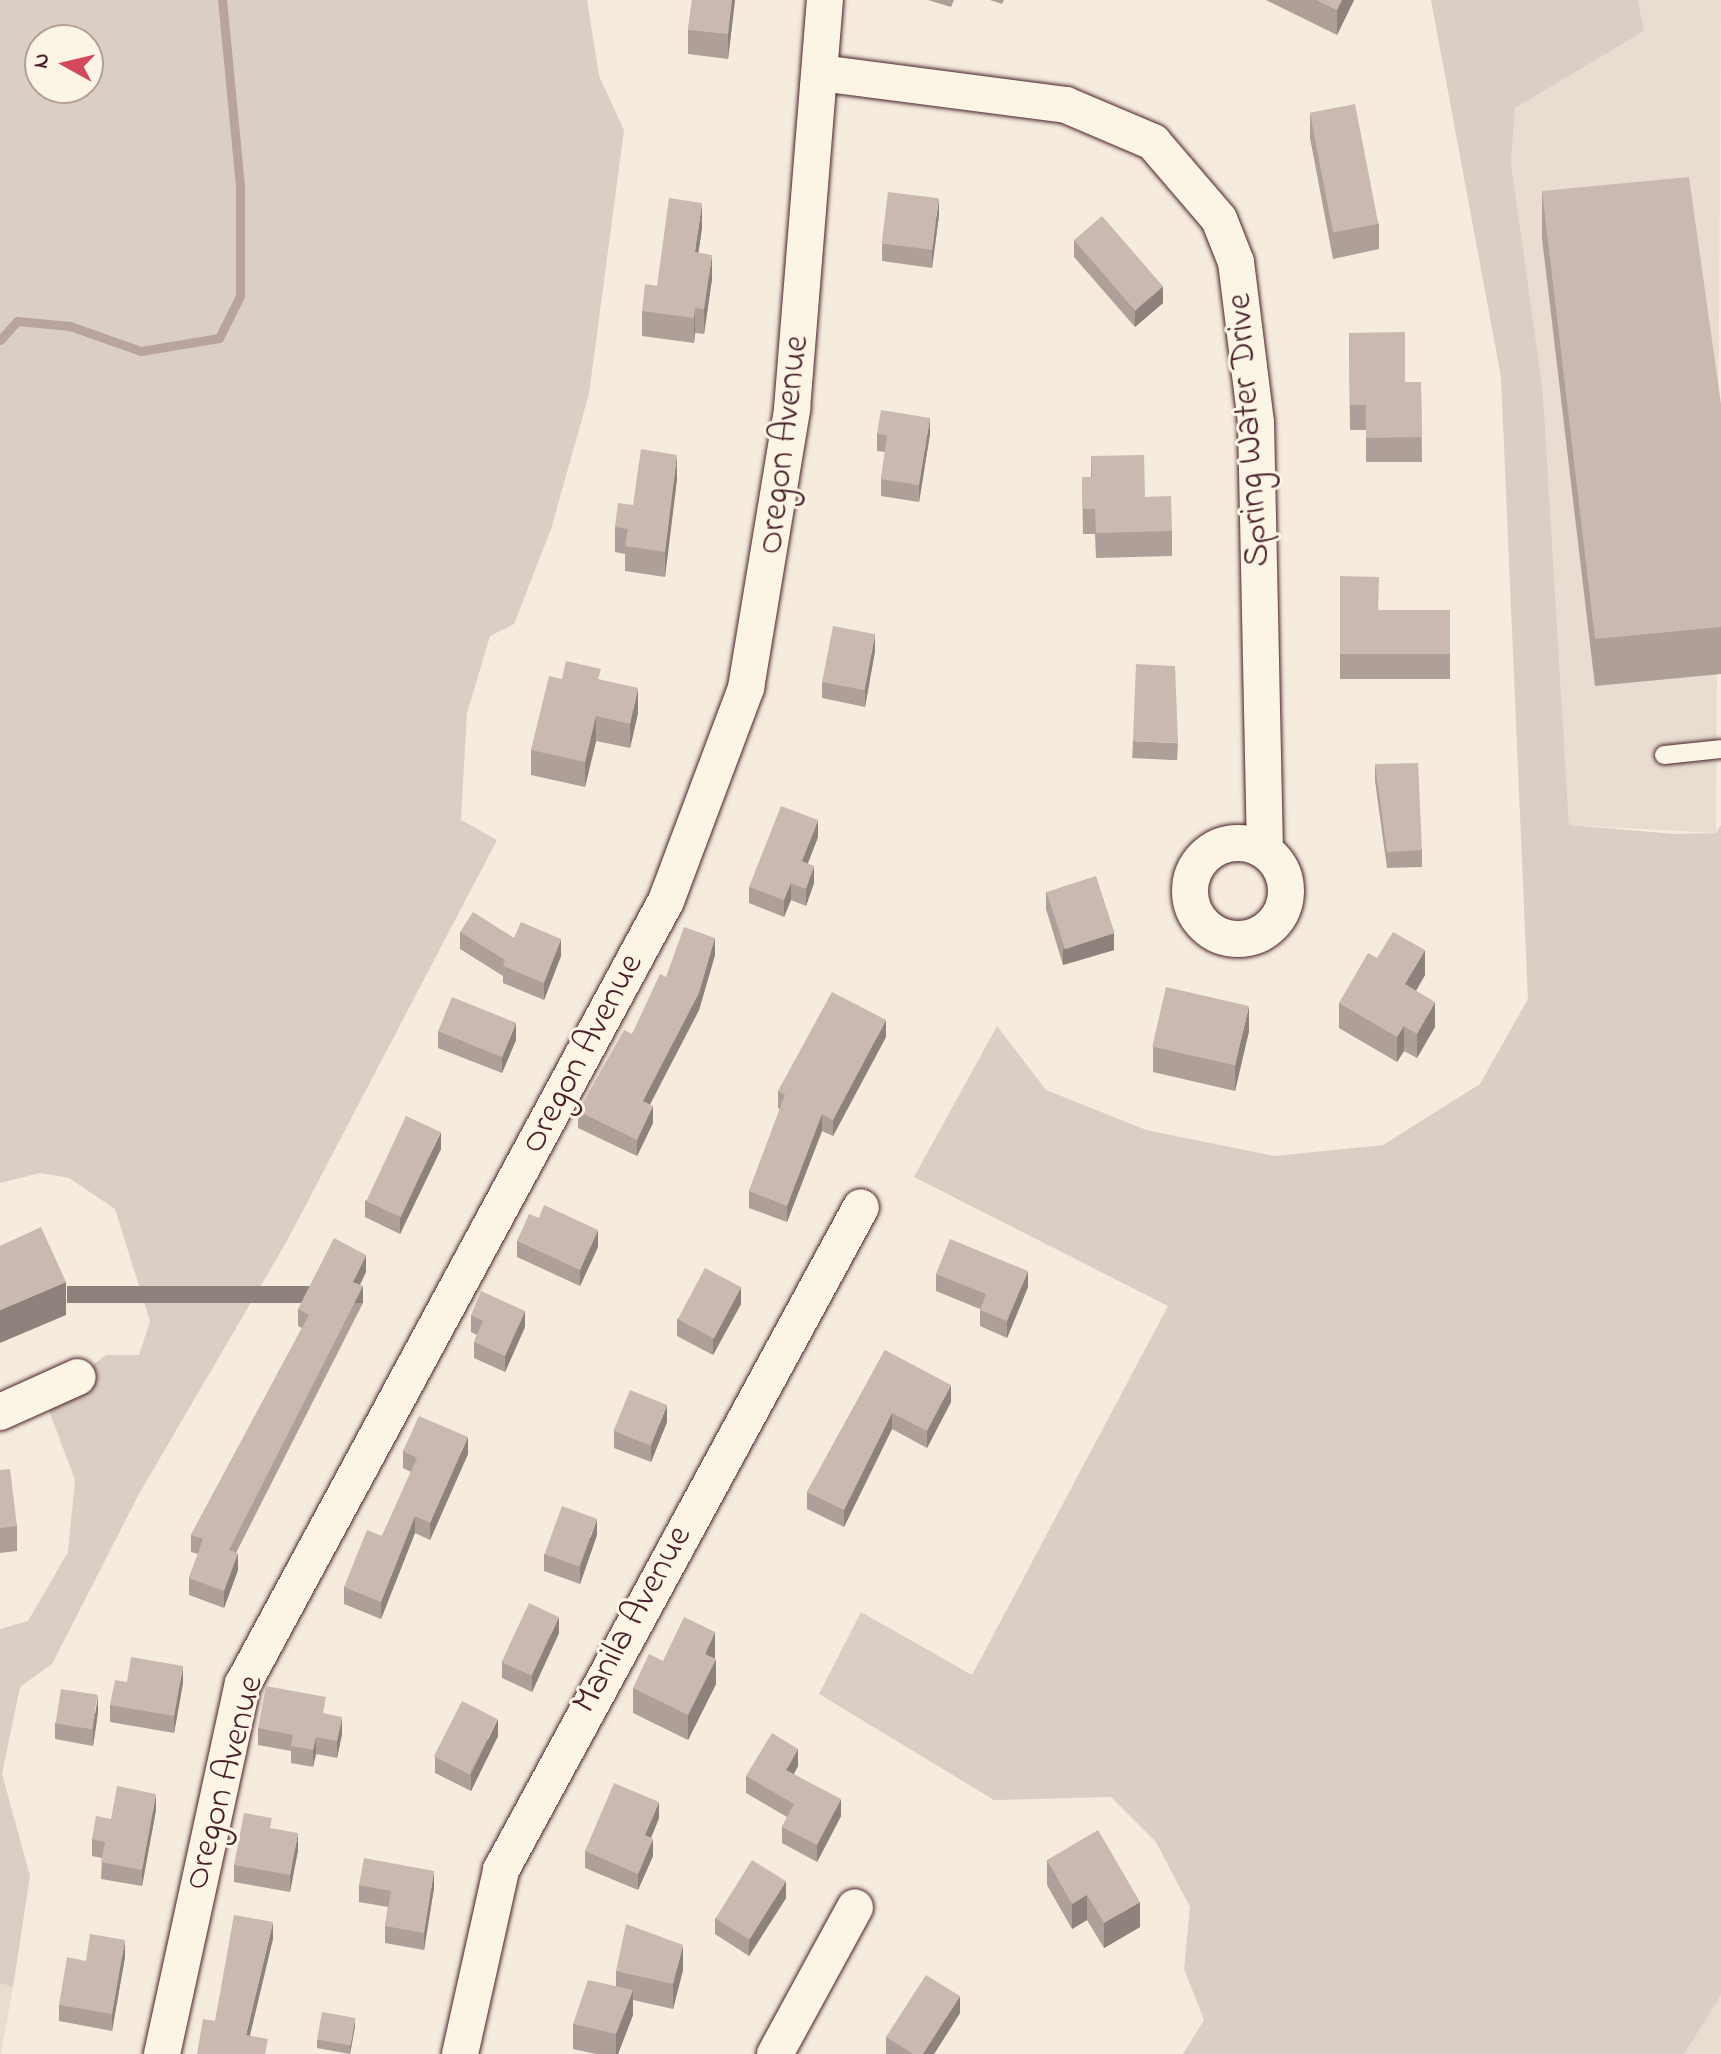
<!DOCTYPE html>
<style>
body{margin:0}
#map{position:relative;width:1721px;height:2054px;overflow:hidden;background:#f5ecde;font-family:"Indie Flower",sans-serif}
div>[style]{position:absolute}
.built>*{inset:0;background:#e8ddd0}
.green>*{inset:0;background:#dbcec4}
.stream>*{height:9px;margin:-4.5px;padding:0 4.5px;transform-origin:4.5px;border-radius:4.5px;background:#b8a39e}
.roads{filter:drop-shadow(0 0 2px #4a1f2b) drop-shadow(0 0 2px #4a1f2b)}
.service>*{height:18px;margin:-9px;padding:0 9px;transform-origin:9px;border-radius:9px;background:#fcf5e5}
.minor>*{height:36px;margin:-18px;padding:0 18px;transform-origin:18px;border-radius:18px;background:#fcf5e5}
.minor>.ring{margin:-18px;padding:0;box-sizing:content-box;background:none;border:36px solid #fcf5e5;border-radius:50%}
.wall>*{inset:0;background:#ae9f98;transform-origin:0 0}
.shaded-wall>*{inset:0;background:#8d827c;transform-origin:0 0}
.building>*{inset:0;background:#cab9b1;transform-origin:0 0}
span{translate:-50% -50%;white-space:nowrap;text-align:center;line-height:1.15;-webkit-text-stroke:6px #fcf5e5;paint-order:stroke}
.street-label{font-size:36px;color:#4a1f2b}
.north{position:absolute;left:24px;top:24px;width:80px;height:80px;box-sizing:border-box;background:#fcf5e5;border:2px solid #b59f9b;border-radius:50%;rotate:278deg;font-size:22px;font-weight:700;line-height:32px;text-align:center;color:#4a1f2b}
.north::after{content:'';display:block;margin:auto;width:28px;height:36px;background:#d1495b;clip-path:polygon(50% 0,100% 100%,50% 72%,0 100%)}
</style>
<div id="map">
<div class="built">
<div style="clip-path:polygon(1638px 0,1721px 0,1716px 833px,1569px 825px,1543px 393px,1511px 162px,1515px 108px,1644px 31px)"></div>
<div style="clip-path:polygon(0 1983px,13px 1987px,1px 2054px,0 2054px)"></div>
<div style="clip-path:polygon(1721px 1995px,1721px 2054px,1684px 2054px,1689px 2035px)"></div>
</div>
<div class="green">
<div style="clip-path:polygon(evenodd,0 0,587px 0,599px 76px,624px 130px,589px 394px,551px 529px,514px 624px,490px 636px,467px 713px,461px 820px,497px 840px,288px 1239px,139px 1494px,52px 1664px,20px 1687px,2px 1774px,30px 1876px,13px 1987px,0 1983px,0 1629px,28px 1621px,68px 1552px,75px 1480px,45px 1400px,106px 1355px,139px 1355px,150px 1321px,115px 1209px,69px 1178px,40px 1173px,0 1183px,0 0,40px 40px,88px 40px,88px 88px,40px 88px,40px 40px)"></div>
<div style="clip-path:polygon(1431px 0,1638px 0,1644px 31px,1515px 108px,1511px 162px,1543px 393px,1569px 825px,1675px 834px,1716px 833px,1721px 825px,1721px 1995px,1684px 2054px,1183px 2054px,1204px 2020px,1184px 1969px,1190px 1907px,1156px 1842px,1111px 1797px,994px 1800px,819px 1694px,861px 1612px,972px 1675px,1168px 1306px,914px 1177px,997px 1026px,1046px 1090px,1146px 1130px,1274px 1156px,1383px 1145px,1480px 1084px,1528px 999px,1501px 377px)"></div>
</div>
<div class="stream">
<div style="left:0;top:340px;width:25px;rotate:-48deg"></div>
<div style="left:17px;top:321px;width:53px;rotate:5.4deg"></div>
<div style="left:70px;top:326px;width:75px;rotate:19.4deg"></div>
<div style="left:141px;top:351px;width:79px;rotate:-9.5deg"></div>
<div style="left:219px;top:338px;width:47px;rotate:-63.4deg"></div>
<div style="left:240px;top:296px;width:110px;rotate:-90deg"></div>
<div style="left:240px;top:186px;width:187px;rotate:-95.5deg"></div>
</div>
<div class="roads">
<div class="service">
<div style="left:1664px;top:755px;width:57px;rotate:-6deg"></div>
</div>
<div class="minor">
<div style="left:820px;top:73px;width:248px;rotate:7.4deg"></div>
<div style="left:1066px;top:105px;width:95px;rotate:23deg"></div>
<div style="left:1153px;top:142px;width:101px;rotate:49.4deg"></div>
<div style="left:1219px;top:219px;width:46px;rotate:68.4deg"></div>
<div style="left:1236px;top:262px;width:161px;rotate:82.9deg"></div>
<div style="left:1256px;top:422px;width:425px;rotate:88.8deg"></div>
<div class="ring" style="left:1190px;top:843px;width:60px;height:60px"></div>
<div style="left:0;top:1412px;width:85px;rotate:-24.2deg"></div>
<div style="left:162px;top:2054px;width:379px;rotate:-77.7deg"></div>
<div style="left:243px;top:1684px;width:890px;rotate:-61.62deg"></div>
<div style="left:666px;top:901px;width:228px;rotate:-69.4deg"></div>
<div style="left:746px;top:688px;width:283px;rotate:-80.6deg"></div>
<div style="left:792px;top:409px;width:410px;rotate:-85.4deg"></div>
<div style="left:460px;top:2054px;width:189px;rotate:-77.4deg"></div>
<div style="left:501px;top:1870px;width:754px;rotate:-61.5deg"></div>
<div style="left:775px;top:2054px;width:167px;rotate:-61.4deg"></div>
</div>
</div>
<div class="wall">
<div style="clip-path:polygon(692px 0,735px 0,728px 59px,688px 54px,688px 30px)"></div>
<div style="clip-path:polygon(928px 0,954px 0,951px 7px)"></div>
<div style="clip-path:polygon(990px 0,1004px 0,1002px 4px)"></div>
<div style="clip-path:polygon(1266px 0,1354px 0,1337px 35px)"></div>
<div style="clip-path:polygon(1310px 114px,1379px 224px,1379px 249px,1333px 259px,1310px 138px)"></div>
<div style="clip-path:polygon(1542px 191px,1721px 404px,1721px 674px,1595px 686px,1542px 238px)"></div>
<div style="clip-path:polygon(939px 215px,932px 268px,882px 261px,882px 244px)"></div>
<div style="clip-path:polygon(702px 228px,698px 253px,712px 279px,704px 334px,695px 333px,694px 343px,642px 336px,642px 311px,657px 286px)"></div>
<div style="clip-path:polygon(1074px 240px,1163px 303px,1135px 327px,1074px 257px)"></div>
<div style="clip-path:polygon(1349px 333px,1405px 382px,1421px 382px,1422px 462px,1366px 462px,1366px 430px,1350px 430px)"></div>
<div style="clip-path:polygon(877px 434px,930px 434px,919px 502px,881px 496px,881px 479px,885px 452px,877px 451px)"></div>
<div style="clip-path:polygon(1091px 456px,1172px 531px,1172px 556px,1096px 558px,1095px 534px,1083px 534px,1082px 477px,1091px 477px)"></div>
<div style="clip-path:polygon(677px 479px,665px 577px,625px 571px,625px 554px,615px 552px,615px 527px,633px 505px)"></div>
<div style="clip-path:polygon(1340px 576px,1379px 610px,1450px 610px,1450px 679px,1340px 679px)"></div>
<div style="clip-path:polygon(875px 651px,865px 707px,822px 698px,822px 682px)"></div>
<div style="clip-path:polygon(562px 679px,638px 713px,630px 748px,596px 741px,585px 787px,531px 775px,531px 750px)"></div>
<div style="left:1133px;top:741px;width:45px;height:17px;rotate:3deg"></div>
<div style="clip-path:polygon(1375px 764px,1422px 850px,1422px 867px,1387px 868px,1375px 781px)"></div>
<div style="clip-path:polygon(818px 837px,808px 863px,814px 883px,806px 906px,791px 900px,784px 917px,749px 903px,749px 887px)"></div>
<div style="clip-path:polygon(1046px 892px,1114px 950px,1063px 965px,1046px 909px)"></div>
<div style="clip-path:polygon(460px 932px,514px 938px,561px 956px,544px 1000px,503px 983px,503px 976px,460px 949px)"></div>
<div style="clip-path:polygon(715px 955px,699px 1010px,650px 1104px,653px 1123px,637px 1156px,578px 1128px,578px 1111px,632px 1034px,666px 977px)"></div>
<div style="clip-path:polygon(1377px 958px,1425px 975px,1416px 991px,1435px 1027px,1417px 1058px,1404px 1051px,1397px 1062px,1339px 1028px,1339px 1003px)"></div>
<div style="clip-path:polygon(438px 1031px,516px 1040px,502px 1073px,438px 1048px)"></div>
<div style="clip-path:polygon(1249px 1031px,1235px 1091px,1153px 1072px,1153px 1047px)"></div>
<div style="clip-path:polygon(886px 1037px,833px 1136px,822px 1131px,787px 1222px,749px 1208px,749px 1191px,780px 1109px,778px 1108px,778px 1091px)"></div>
<div style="clip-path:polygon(441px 1149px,400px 1234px,365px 1217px,365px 1201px)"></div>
<div style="clip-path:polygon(517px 1241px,598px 1247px,580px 1286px,517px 1257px)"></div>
<div style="clip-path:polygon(366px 1272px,360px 1285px,363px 1303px,236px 1553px,238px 1570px,224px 1608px,189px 1595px,189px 1578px,198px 1554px,191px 1552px,191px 1535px,302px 1328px,298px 1326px,298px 1309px)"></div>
<div style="clip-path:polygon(936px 1274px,1028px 1287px,1007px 1338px,980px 1326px,980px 1309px,936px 1291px)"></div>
<div style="clip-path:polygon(741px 1304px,713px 1355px,677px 1336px,677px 1319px)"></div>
<div style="clip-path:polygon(471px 1315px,525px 1327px,505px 1372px,474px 1358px,474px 1342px,477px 1335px,471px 1332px)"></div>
<div style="clip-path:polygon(885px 1350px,951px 1402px,927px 1448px,892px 1429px,844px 1527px,807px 1509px,807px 1492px)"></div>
<div style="clip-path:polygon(667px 1422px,651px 1462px,614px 1448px,614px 1431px)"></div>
<div style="clip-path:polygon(403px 1451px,468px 1454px,430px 1540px,415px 1533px,381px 1619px,344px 1604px,344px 1587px,382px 1536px,411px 1472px,403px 1468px)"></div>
<div style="clip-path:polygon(0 1470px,17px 1526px,17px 1551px,0 1553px)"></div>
<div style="clip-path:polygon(597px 1535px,580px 1584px,544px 1571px,544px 1554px)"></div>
<div style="clip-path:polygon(559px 1633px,532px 1692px,502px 1678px,502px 1662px)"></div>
<div style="clip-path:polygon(715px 1657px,716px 1684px,688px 1740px,633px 1713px,633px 1688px,663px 1661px)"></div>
<div style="clip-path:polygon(127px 1682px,183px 1683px,174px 1733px,110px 1722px,110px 1705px)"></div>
<div style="clip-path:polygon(98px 1712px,93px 1746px,55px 1739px,55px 1723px)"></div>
<div style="clip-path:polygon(326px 1714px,342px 1734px,337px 1758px,316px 1754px,313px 1767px,291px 1763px,291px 1751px,258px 1745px,258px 1728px)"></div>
<div style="clip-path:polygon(498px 1736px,471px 1791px,435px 1773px,435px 1757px)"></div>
<div style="clip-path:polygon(798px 1766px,794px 1774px,841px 1816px,817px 1862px,782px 1843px,782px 1827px,787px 1817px,746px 1793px,746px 1776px)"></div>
<div style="clip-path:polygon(156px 1810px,142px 1886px,101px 1879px,102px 1858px,92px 1856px,92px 1839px,111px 1819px)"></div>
<div style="clip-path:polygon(659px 1818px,651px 1838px,653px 1856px,638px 1890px,585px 1868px,585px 1851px)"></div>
<div style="clip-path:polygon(272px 1829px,298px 1850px,290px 1892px,234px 1882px,234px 1865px)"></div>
<div style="clip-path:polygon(1047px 1860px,1140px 1927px,1104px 1948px,1087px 1920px,1072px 1929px,1047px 1885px)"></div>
<div style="clip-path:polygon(359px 1885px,434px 1888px,424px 1950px,385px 1943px,385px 1926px,388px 1907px,359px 1902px)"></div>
<div style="clip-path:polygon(786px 1898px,749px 1956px,715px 1934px,715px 1918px)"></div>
<div style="clip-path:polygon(125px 1957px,112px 2031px,59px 2021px,59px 2005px,86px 1961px)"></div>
<div style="clip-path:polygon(683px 1970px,673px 2009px,633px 2000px,633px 2015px,618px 2054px,596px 2054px,573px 2049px,573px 2024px,616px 1986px,616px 1971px)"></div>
<div style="clip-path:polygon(960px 2013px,934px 2054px,886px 2054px,886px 2037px)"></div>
<div style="clip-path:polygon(355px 2026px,350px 2054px,317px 2048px,317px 2040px)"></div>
</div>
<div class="shaded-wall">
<div style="clip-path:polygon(732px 0,735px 0,728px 59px,728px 34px)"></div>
<div style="clip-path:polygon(1342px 0,1354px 0,1337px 35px,1337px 10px)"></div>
<div style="clip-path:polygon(939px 198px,939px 215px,932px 268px,932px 251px)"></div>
<div style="clip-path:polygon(702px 203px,702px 228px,695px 277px,695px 252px)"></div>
<div style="clip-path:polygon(712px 255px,712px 279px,704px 334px,704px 309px)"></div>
<div style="clip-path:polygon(1163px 286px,1163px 303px,1135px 327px,1135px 311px)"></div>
<div style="clip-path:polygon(695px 308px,695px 333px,694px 343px,694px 318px)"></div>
<div style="clip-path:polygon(930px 418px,930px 434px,919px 502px,919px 485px)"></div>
<div style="clip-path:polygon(677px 455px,677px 479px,665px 577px,665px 552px)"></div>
<div style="clip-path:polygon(875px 634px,875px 651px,865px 707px,865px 690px)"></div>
<div style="clip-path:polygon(638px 688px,638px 713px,630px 748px,630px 724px)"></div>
<div style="clip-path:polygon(596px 716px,596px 741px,585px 787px,585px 762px)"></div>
<div style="clip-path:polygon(818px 820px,818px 837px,802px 878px,802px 861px)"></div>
<div style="clip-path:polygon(814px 866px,814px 883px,806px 906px,806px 889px)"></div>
<div style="clip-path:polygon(791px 883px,791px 900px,784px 917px,784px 900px)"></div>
<div style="clip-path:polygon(1114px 933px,1114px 950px,1063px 965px,1063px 949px)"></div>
<div style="clip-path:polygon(715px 938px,715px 955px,699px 1010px,643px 1118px,643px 1101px)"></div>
<div style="clip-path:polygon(561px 939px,561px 956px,544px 1000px,544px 983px)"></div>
<div style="clip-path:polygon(1425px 950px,1425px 975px,1405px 1009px,1405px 984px)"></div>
<div style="clip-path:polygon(1435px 1002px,1435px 1027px,1417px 1058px,1417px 1034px)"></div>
<div style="clip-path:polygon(1249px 1006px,1249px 1031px,1235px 1091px,1235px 1066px)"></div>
<div style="clip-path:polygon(886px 1020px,886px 1037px,833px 1136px,833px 1120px)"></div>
<div style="clip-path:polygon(516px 1023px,516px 1040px,502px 1073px,502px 1057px)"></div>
<div style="clip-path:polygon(1404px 1026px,1404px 1051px,1397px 1062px,1397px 1037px)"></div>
<div style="clip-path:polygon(653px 1106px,653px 1123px,637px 1156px,637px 1140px)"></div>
<div style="clip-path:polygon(822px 1114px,822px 1131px,787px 1222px,787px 1206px)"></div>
<div style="clip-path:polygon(441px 1132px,441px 1149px,400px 1234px,400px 1217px)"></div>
<div style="clip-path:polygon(598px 1230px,598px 1247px,580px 1286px,580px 1270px)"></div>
<div style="clip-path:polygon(366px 1255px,366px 1272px,353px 1298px,353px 1282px)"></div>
<div style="clip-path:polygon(1028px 1271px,1028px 1287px,1007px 1338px,1007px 1321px)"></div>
<div style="clip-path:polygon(66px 1282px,66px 1315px,0 1343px,0 1310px)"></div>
<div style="left:363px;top:1286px;width:17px;height:296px;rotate:90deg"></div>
<div style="clip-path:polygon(741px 1287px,741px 1304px,713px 1355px,713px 1339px)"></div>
<div style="clip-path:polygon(525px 1311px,525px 1327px,505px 1372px,505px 1356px)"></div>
<div style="clip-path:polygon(951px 1385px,951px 1402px,927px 1448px,927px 1431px)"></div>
<div style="clip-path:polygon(667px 1405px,667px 1422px,651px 1462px,651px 1446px)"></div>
<div style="clip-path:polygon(892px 1413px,892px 1429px,844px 1527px,844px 1510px)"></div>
<div style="clip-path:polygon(468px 1437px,468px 1454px,430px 1540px,430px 1523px)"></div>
<div style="clip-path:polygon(415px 1516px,415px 1533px,381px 1619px,381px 1602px)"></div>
<div style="clip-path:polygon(597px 1519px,597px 1535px,580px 1584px,580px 1567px)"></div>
<div style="clip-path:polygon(238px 1553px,238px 1570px,224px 1608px,224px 1591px)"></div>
<div style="clip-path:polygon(559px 1617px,559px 1633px,532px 1692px,532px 1675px)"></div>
<div style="clip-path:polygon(715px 1632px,715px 1657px,705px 1679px,705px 1654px)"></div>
<div style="clip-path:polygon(716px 1659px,716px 1684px,688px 1740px,688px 1715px)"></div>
<div style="clip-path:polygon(183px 1666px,183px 1683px,174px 1733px,174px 1716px)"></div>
<div style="clip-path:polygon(98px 1695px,98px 1712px,93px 1746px,93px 1729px)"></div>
<div style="clip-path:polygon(342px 1717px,342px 1734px,337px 1758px,337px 1741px)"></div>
<div style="clip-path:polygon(498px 1719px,498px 1736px,471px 1791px,471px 1774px)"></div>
<div style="clip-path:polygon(316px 1737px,316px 1754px,313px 1767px,313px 1750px)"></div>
<div style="clip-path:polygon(798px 1749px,798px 1766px,786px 1787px,786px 1770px)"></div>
<div style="clip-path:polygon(156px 1794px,156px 1810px,142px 1886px,142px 1870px)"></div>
<div style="clip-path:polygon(841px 1799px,841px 1816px,817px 1862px,817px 1845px)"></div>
<div style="clip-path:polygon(659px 1802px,659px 1818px,645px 1852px,645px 1835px)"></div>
<div style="clip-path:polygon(298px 1833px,298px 1850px,290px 1892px,290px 1875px)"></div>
<div style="clip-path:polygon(653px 1839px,653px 1856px,638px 1890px,638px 1874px)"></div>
<div style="clip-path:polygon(434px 1871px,434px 1888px,424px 1950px,424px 1933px)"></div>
<div style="clip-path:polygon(786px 1881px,786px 1898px,749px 1956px,749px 1940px)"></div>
<div style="clip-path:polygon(1087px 1895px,1087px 1920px,1072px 1929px,1072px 1904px)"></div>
<div style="clip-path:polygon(1140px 1902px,1140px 1927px,1104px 1948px,1104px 1923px)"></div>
<div style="clip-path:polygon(273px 1922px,273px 1939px,246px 2052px,246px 2035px)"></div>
<div style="clip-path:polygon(125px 1940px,125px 1957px,112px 2031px,112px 2014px)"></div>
<div style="clip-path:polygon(683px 1945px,683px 1970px,673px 2009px,673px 1984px)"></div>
<div style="clip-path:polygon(633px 1990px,633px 2015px,618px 2054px,616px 2054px,616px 2034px)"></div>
<div style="clip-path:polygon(960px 1996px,960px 2013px,934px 2054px,923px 2054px)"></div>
<div style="clip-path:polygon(355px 2018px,355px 2026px,350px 2054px,350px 2045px)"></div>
</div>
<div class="building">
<div style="clip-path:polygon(692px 0,732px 0,728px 34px,688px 30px)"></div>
<div style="clip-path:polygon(1316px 0,1342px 0,1337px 10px)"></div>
<div style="left:1355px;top:104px;width:122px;height:46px;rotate:79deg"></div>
<div style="clip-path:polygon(1689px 177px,1721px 404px,1721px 627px,1595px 639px,1542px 191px)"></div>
<div style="left:888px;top:192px;width:51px;height:52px;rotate:7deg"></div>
<div style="clip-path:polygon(669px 198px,702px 203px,695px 252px,712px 255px,704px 309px,695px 308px,694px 318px,642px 311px,645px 284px,657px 286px)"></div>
<div style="left:1102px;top:216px;width:93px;height:37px;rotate:49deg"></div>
<div style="clip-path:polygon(1405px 332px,1405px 382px,1421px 382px,1422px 437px,1366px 438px,1366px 405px,1350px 405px,1349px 333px)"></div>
<div style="clip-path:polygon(881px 410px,930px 418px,919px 485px,881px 479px,887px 435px,877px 434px)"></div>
<div style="clip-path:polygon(641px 449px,677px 455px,665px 552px,625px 546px,628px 529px,615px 527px,618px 503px,633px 505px)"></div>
<div style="clip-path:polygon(1144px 455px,1145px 497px,1171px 496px,1172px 531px,1096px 533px,1095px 509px,1083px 509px,1082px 477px,1092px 477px,1091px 456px)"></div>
<div style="clip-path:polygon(1340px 576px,1379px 577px,1378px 610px,1450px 610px,1450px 654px,1340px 654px)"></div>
<div style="left:833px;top:626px;width:43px;height:57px;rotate:11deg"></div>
<div style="clip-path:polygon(566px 661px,601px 669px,598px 679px,638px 688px,630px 724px,596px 716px,585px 762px,531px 750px,549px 676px,562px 679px)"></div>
<div style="clip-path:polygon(1136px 664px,1175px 666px,1178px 743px,1133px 741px)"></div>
<div style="clip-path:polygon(1418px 763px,1422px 850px,1387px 852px,1375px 764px)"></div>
<div style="clip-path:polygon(781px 806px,818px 820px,802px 861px,814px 866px,806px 889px,791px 883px,784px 900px,749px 887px)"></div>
<div style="left:1096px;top:876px;width:60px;height:52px;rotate:72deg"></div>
<div style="clip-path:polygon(473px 912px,514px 938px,521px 922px,561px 939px,544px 983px,503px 966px,505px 960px,460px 932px)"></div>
<div style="clip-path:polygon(684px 927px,715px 938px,699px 993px,643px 1101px,653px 1106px,637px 1140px,578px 1111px,624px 1030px,632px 1034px,660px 974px,666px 977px)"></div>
<div style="clip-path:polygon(1393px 932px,1425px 950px,1405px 984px,1435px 1002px,1417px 1034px,1404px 1026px,1397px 1037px,1339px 1003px,1368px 953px,1377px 958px)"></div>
<div style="left:1166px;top:987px;width:85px;height:61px;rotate:13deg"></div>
<div style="clip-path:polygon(832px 992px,886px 1020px,833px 1120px,822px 1114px,787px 1206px,749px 1191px,785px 1095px,778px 1091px)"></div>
<div style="left:452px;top:997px;width:69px;height:37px;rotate:22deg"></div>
<div style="left:406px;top:1116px;width:38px;height:94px;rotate:25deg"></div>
<div style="clip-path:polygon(544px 1205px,598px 1230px,580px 1270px,517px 1241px,529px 1214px,539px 1218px)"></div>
<div style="clip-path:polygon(41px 1227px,66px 1282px,0 1310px,0 1246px)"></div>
<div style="clip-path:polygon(334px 1238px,366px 1255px,353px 1282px,363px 1286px,229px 1550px,238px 1553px,224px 1591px,189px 1578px,203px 1539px,191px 1535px,309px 1315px,298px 1309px)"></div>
<div style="clip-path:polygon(950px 1239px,1028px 1271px,1007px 1321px,980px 1310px,986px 1294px,936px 1274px)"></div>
<div style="left:705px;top:1268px;width:41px;height:58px;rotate:28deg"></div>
<div style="clip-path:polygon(481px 1291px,525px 1311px,505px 1356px,474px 1342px,483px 1321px,471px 1315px)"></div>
<div style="clip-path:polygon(885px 1350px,951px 1385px,927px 1431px,892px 1413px,844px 1510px,807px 1492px)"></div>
<div style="left:630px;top:1390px;width:40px;height:44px;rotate:22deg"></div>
<div style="clip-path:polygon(419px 1416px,468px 1437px,430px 1523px,415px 1516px,381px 1602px,344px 1587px,367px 1530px,382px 1536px,417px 1458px,403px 1451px)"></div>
<div style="clip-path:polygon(10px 1469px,17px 1526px,0 1528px,0 1470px)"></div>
<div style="left:562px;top:1506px;width:37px;height:51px;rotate:20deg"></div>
<div style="left:529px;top:1603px;width:33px;height:65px;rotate:25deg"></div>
<div style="clip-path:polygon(684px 1617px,715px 1632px,705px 1654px,716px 1659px,688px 1715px,633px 1688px,649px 1654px,663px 1661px)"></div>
<div style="clip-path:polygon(131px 1657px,183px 1666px,174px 1716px,110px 1705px,115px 1680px,127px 1682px)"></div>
<div style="clip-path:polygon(266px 1686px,326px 1697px,323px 1713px,342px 1717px,337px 1741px,316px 1737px,313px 1750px,291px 1746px,293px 1735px,258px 1728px)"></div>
<div style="left:61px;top:1689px;width:37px;height:35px;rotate:9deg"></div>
<div style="left:462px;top:1701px;width:40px;height:62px;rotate:27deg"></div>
<div style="clip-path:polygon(772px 1733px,798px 1749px,786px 1770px,841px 1799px,817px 1845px,782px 1827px,794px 1804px,746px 1776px)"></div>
<div style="clip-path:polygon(614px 1783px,659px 1802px,645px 1835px,653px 1839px,638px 1874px,585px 1851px)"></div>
<div style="clip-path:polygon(117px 1786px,156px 1794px,142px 1870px,101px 1862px,105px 1842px,92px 1839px,96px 1816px,111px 1819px)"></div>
<div style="clip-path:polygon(244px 1813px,272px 1818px,270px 1828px,298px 1833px,290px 1875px,234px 1865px)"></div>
<div style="clip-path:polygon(1098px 1830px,1140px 1902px,1104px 1923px,1087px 1895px,1072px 1904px,1047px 1860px)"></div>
<div style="clip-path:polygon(364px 1858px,434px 1871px,424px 1933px,385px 1926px,391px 1891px,359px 1885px)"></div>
<div style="left:752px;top:1860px;width:40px;height:69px;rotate:32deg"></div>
<div style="clip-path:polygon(234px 1915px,273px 1922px,246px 2035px,268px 2039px,265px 2054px,197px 2054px,203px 2019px,215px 2021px)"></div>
<div style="clip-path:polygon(626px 1924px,683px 1945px,673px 1984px,616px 1971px)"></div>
<div style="clip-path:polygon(90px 1934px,125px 1940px,112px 2014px,59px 2005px,67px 1957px,86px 1961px)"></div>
<div style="clip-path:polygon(926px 1975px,960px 1996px,923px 2054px,913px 2054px,886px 2037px)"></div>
<div style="clip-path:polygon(588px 1980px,633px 1990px,616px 2034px,573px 2024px)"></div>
<div style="left:322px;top:2012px;width:34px;height:28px;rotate:10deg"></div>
</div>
<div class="street-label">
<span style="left:1250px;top:430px;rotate:-94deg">Spring Water Drive</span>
<span style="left:785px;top:445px;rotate:-83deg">Oregon Avenue</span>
<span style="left:583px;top:1054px;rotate:-62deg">Oregon Avenue</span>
<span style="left:633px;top:1620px;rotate:-61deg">Manila Avenue</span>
<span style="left:225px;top:1783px;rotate:-75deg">Oregon Avenue</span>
</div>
<div class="north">N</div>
</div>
